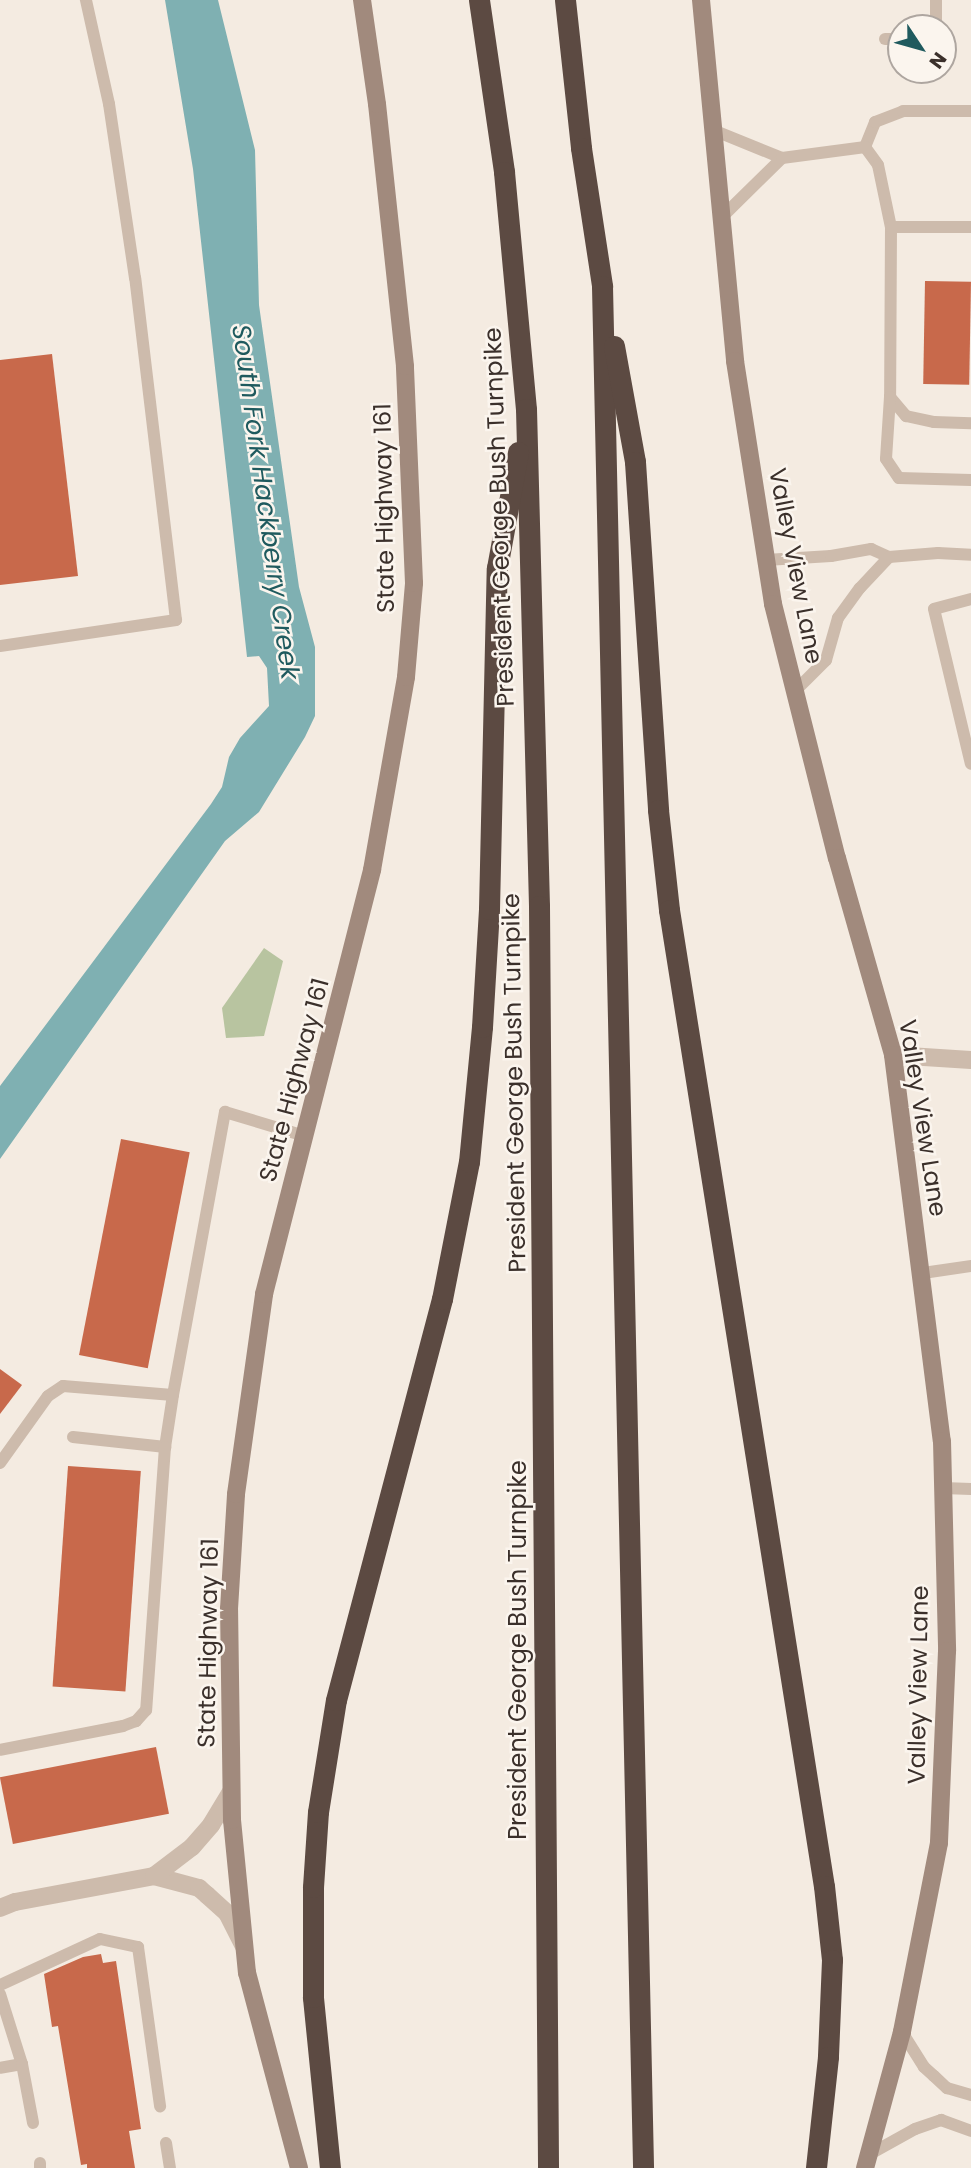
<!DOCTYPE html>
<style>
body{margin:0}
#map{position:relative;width:971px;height:2168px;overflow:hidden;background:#f4ebe1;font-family:Poppins,sans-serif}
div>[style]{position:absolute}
.green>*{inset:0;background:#b8c4a0}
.water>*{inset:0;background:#7fb0b2}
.building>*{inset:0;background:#c8694b;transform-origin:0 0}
.service>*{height:12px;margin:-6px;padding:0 6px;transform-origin:6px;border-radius:6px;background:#cdbbac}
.minor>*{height:18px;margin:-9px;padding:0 9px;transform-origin:9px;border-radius:9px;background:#cdbbac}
.secondary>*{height:18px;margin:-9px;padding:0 9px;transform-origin:9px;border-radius:9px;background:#a18a7d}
.motorway>*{height:21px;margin:-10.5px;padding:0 10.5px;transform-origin:10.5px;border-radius:10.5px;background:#5c4a42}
span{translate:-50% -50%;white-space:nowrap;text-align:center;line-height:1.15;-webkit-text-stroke:5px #fbf5ee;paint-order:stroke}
.street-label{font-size:24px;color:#3b302b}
.water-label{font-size:26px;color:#1f5a5e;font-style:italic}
.north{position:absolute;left:887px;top:14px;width:70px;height:70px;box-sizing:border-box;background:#fbf5ee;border:2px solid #aea6a0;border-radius:50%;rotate:126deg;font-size:19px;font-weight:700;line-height:28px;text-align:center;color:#3b302b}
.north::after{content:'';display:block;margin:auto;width:24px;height:32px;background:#1f5a5e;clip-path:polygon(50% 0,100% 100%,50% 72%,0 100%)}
</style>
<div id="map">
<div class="green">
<div style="clip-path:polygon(264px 948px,283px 961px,264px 1036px,226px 1038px,222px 1008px)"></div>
</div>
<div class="water">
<div style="clip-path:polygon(165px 0,218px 0,255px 150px,259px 305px,299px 587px,315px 647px,315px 716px,305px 737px,259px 812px,225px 841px,0 1159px,0 1086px,211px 804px,222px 787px,229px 757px,240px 738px,269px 706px,267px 668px,259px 656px,247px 657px,193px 169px)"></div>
</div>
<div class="building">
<div style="left:925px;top:281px;width:46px;height:103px;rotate:1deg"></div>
<div style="clip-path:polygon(52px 354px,78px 576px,0 585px,0 360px)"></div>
<div style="left:121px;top:1139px;width:70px;height:220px;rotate:11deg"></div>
<div style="clip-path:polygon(0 1369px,22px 1385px,0 1414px)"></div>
<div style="left:68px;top:1466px;width:73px;height:221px;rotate:4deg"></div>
<div style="left:156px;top:1747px;width:68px;height:159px;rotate:79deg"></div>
<div style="clip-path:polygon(101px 1954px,103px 1963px,116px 1961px,141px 2129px,129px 2131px,135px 2168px,87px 2168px,87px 2164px,81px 2165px,58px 2026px,52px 2027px,44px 1974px,83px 1957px)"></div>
</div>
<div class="service">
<div style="left:936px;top:28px;width:28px;rotate:-90deg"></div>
<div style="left:885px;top:39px;width:16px"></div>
<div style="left:713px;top:130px;width:74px;rotate:22.1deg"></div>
<div style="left:782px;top:158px;width:84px;rotate:135.5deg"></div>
<div style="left:865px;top:147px;width:27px;rotate:-68deg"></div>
<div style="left:875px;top:122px;width:30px;rotate:-21deg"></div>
<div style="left:903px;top:111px;width:68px"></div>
<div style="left:782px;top:158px;width:84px;rotate:-7.5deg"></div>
<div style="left:865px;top:147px;width:22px;rotate:54deg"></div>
<div style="left:878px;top:165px;width:63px;rotate:78.2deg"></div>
<div style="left:891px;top:227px;width:170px;rotate:90.3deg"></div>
<div style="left:890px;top:397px;width:25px;rotate:50deg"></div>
<div style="left:906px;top:416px;width:29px;rotate:12deg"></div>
<div style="left:934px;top:422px;width:37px;rotate:2deg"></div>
<div style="left:891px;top:227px;width:80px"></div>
<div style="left:890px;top:397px;width:62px;rotate:93.7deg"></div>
<div style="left:886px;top:459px;width:23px;rotate:56deg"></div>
<div style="left:899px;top:478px;width:72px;rotate:1.6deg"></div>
<div style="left:766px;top:560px;width:65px;rotate:-3.5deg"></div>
<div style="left:831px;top:556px;width:41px;rotate:-9.9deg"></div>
<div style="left:871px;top:549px;width:20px;rotate:24deg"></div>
<div style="left:889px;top:557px;width:49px;rotate:-4.7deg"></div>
<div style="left:938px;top:553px;width:33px;rotate:3deg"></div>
<div style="left:971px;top:599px;width:38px;rotate:165deg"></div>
<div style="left:934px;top:609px;width:159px;rotate:76.6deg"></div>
<div style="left:0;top:646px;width:178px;rotate:-8.4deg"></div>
<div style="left:176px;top:620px;width:344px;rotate:-96.8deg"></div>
<div style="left:135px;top:278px;width:176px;rotate:-98.5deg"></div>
<div style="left:109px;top:104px;width:107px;rotate:-102.5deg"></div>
<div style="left:795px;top:691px;width:44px;rotate:-45deg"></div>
<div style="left:826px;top:660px;width:44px;rotate:-74.1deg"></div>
<div style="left:838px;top:618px;width:37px;rotate:-54deg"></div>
<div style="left:860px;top:588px;width:42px;rotate:-46.9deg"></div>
<div style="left:923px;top:1273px;width:49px;rotate:-8.3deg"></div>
<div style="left:173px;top:1395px;width:288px;rotate:-79.6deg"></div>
<div style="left:225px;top:1112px;width:84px;rotate:16.7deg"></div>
<div style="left:73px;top:1437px;width:93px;rotate:6.2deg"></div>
<div style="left:0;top:1463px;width:82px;rotate:-54.4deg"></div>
<div style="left:48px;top:1396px;width:18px;rotate:-34deg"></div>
<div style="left:63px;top:1386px;width:110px;rotate:4.7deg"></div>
<div style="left:173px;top:1395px;width:53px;rotate:98.7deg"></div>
<div style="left:165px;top:1447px;width:264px;rotate:94.1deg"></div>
<div style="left:146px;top:1710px;width:15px;rotate:132deg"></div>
<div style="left:136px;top:1721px;width:14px;rotate:159deg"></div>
<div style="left:123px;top:1726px;width:125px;rotate:169deg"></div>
<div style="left:943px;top:1488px;width:28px;rotate:2deg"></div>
<div style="left:0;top:1985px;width:110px;rotate:-24.7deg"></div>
<div style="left:100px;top:1939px;width:39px;rotate:12deg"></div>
<div style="left:138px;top:1947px;width:161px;rotate:82.1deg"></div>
<div style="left:0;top:1994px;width:73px;rotate:72.6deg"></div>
<div style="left:22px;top:2064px;width:22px;rotate:170deg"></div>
<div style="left:902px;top:2032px;width:41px;rotate:57.8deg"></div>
<div style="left:924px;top:2067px;width:13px;rotate:42deg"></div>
<div style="left:934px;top:2076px;width:18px;rotate:43deg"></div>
<div style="left:947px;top:2088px;width:25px;rotate:16deg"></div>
<div style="left:22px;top:2064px;width:60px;rotate:79.4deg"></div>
<div style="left:166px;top:2143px;width:25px;rotate:81deg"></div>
<div style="left:870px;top:2154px;width:51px;rotate:-29.1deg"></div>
<div style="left:915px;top:2129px;width:28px;rotate:-19deg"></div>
<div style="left:941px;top:2120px;width:32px;rotate:20deg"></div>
<div style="left:40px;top:2163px;width:5px;rotate:90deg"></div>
</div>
<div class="minor">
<div style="left:893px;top:1055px;width:78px;rotate:3.7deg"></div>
<div style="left:154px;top:1876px;width:47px;rotate:14.9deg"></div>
<div style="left:199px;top:1888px;width:11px;rotate:41deg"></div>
<div style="left:207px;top:1895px;width:27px;rotate:42deg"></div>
<div style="left:227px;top:1913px;width:36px;rotate:63deg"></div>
<div style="left:0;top:1908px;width:16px;rotate:-22deg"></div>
<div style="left:15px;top:1902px;width:141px;rotate:-10.6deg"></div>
<div style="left:154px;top:1876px;width:48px;rotate:-37.3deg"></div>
<div style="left:192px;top:1847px;width:29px;rotate:-49deg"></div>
<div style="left:211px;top:1825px;width:39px;rotate:-59deg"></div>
</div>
<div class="secondary">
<div style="left:701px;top:0;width:363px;rotate:84.6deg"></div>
<div style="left:735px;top:361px;width:246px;rotate:81.1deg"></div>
<div style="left:773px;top:604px;width:262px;rotate:75.9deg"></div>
<div style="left:837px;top:858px;width:205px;rotate:74.1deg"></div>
<div style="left:893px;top:1055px;width:389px;rotate:82.8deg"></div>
<div style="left:942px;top:1441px;width:210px;rotate:88.6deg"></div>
<div style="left:947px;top:1651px;width:192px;rotate:92.4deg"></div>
<div style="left:939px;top:1843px;width:193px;rotate:101.1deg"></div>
<div style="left:902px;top:2032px;width:141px;rotate:105.2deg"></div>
<div style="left:299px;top:2168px;width:202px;rotate:-104.9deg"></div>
<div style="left:247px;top:1973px;width:154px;rotate:-95.6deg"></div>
<div style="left:232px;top:1820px;width:211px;rotate:-90.8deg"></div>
<div style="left:229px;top:1609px;width:115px;rotate:-86.5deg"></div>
<div style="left:236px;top:1494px;width:202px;rotate:-82deg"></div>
<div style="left:264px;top:1294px;width:438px;rotate:-75.7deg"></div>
<div style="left:372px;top:870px;width:196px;rotate:-80deg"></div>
<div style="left:406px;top:677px;width:94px;rotate:-85.1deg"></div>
<div style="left:414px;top:583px;width:217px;rotate:-92.4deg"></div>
<div style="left:405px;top:366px;width:263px;rotate:-96.1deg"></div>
<div style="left:377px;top:104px;width:105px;rotate:-98.2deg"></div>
</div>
<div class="motorway">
<div style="left:479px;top:0;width:174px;rotate:81.7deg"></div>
<div style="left:504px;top:172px;width:238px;rotate:84.7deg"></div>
<div style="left:526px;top:409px;width:497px;rotate:88.5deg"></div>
<div style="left:539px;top:906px;width:1262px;rotate:89.59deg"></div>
<div style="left:565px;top:0;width:149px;rotate:83.8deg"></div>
<div style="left:581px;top:148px;width:140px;rotate:81.3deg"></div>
<div style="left:602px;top:286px;width:1882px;rotate:88.75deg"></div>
<div style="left:614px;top:346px;width:118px;rotate:79.7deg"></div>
<div style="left:635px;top:462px;width:349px;rotate:86.2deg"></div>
<div style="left:658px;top:810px;width:101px;rotate:83.7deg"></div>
<div style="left:669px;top:910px;width:988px;rotate:80.98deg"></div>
<div style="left:824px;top:1886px;width:74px;rotate:83.8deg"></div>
<div style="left:832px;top:1960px;width:97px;rotate:92.4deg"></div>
<div style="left:828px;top:2057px;width:112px;rotate:96.2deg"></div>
<div style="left:330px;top:2168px;width:172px;rotate:-95.7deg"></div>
<div style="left:313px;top:1997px;width:110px;rotate:-90deg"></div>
<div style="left:313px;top:1887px;width:75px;rotate:-86.2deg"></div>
<div style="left:318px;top:1812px;width:113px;rotate:-80.9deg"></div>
<div style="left:336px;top:1700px;width:415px;rotate:-75.2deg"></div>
<div style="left:442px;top:1299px;width:140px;rotate:-78.9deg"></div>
<div style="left:469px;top:1162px;width:136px;rotate:-84.5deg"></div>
<div style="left:482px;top:1027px;width:118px;rotate:-86.6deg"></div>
<div style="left:489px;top:909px;width:341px;rotate:-88.7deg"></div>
<div style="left:497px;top:568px;width:118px;rotate:-79.7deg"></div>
</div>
<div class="street-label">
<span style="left:384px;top:508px;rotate:-91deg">State Highway 161</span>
<span style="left:499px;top:517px;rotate:-92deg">President George Bush Turnpike</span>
<span style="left:796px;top:566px;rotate:79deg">Valley View Lane</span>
<span style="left:294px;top:1080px;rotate:-75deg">State Highway 161</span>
<span style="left:514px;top:1083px;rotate:-91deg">President George Bush Turnpike</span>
<span style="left:923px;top:1118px;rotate:81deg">Valley View Lane</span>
<span style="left:208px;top:1643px;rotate:-89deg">State Highway 161</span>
<span style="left:518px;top:1650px;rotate:-90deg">President George Bush Turnpike</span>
<span style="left:918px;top:1685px;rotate:-89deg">Valley View Lane</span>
</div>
<div class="water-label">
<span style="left:265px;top:502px;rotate:82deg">South Fork Hackberry Creek</span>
</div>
<div class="north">N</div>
</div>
